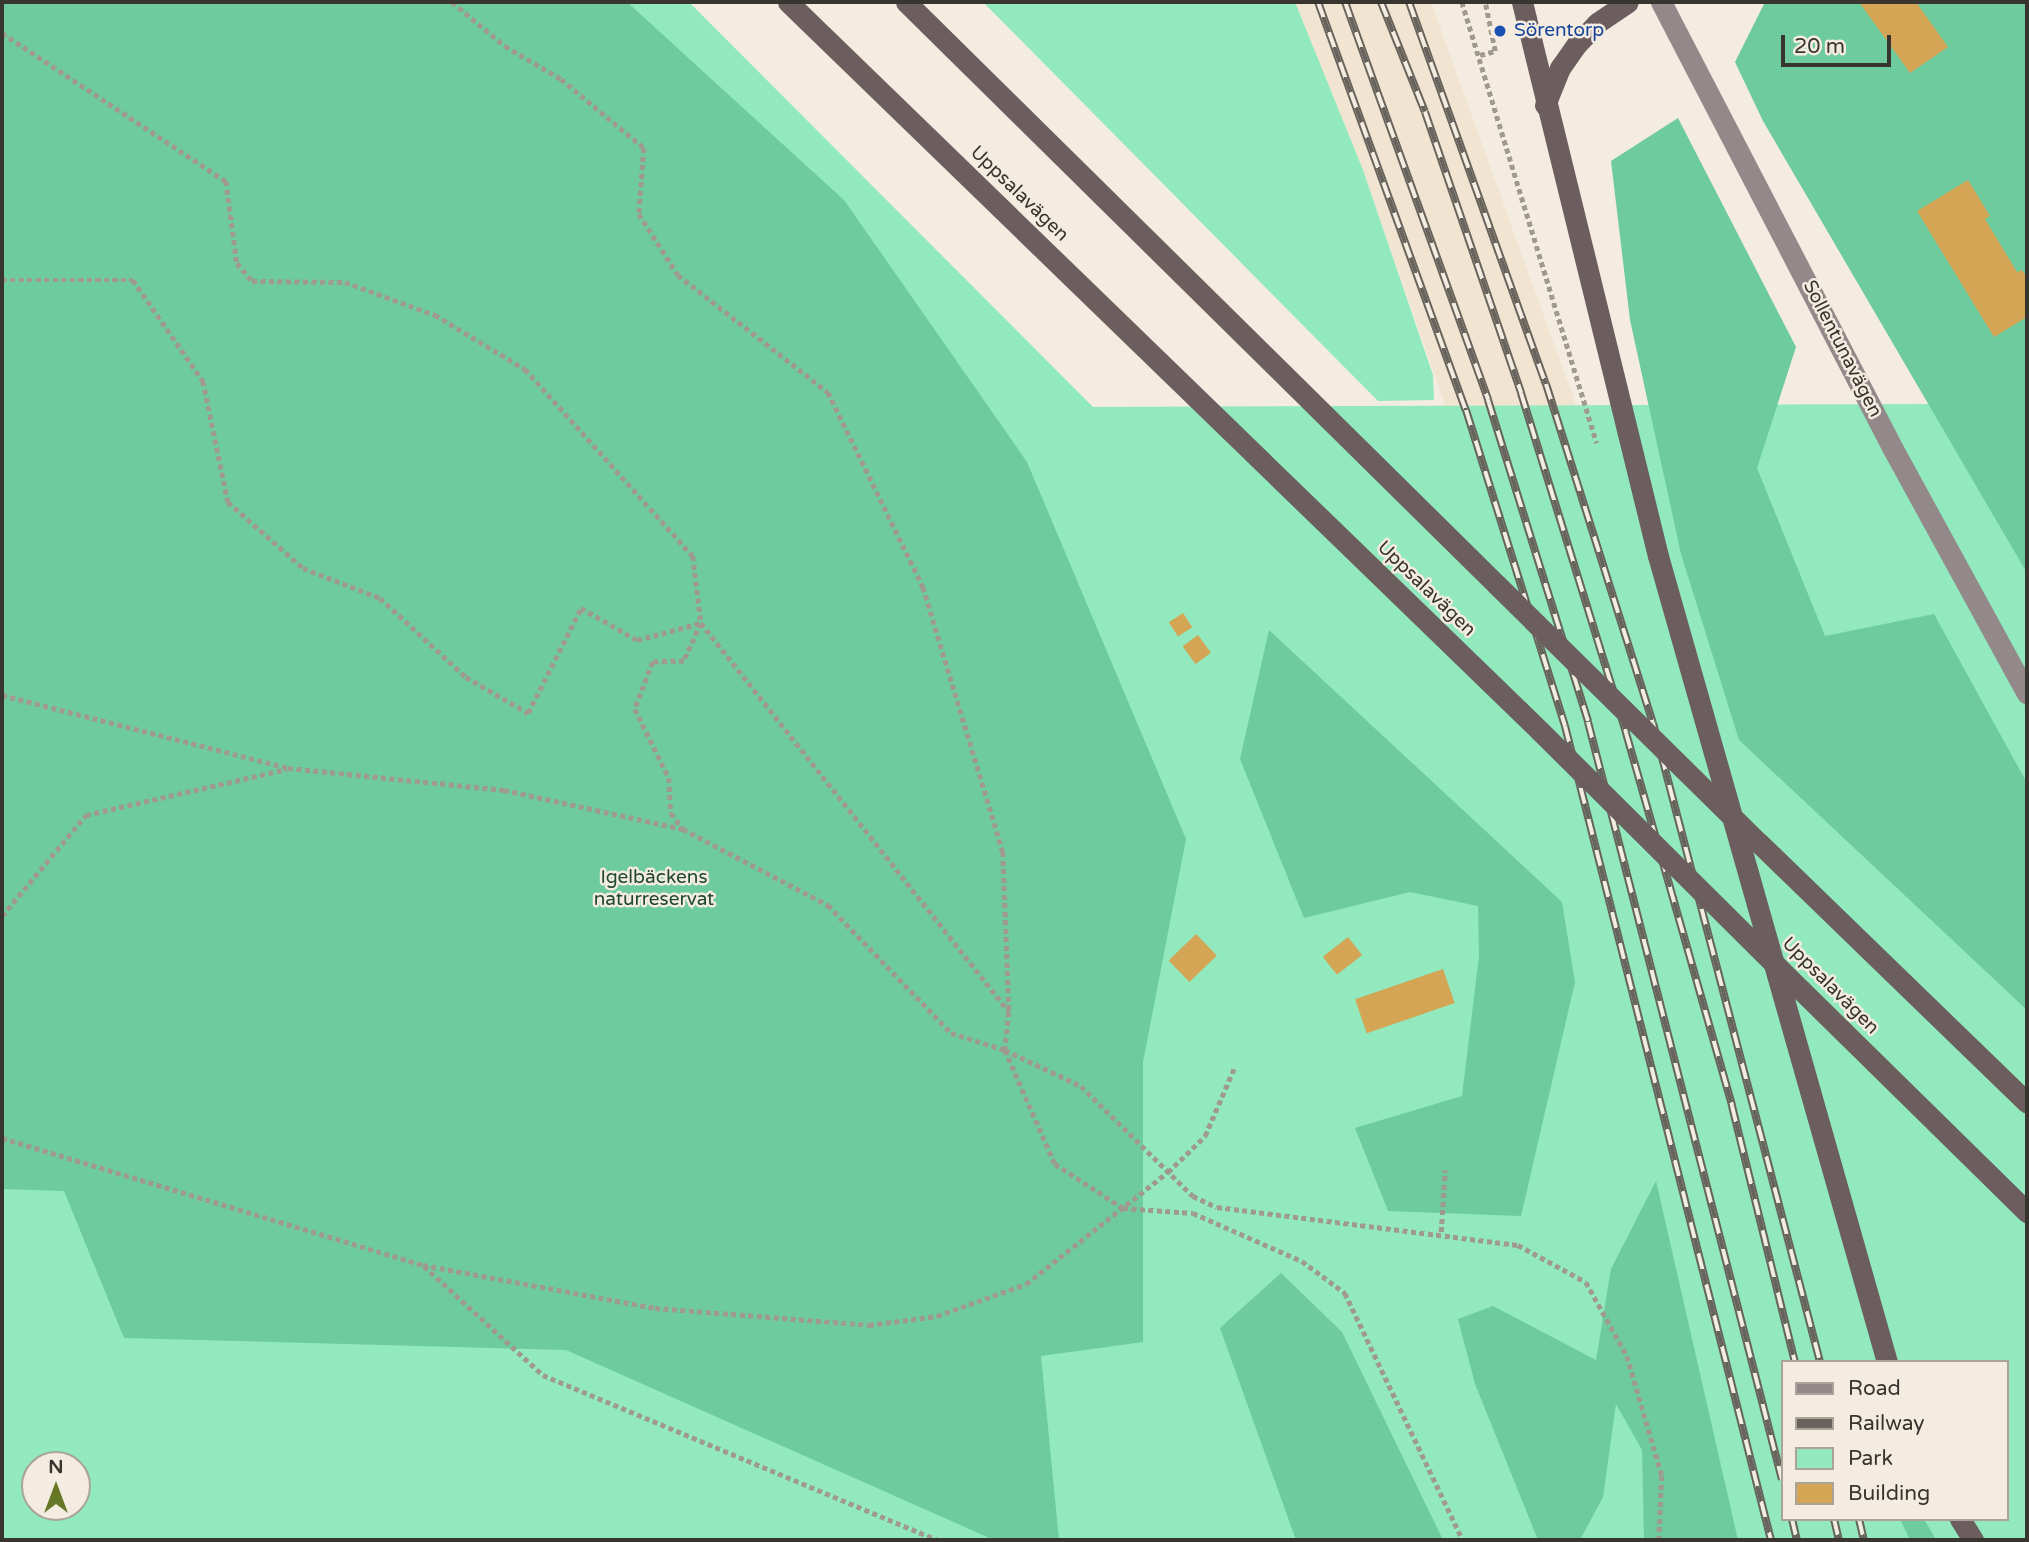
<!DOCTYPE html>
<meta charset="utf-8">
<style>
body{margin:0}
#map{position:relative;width:2029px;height:1542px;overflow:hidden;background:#f4ece0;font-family:"Varela Round",sans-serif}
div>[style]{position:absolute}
.built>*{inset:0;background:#f1e5d1}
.green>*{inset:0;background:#91e9bd}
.forest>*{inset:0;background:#6dcb9e}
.building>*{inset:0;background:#d3a555;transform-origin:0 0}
.path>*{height:4.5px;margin-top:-2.25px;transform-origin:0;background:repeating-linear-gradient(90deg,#9f9990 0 5px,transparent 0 8.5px)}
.secondary>*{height:21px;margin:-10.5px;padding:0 10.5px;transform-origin:10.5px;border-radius:10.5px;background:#94898a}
.highway>*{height:21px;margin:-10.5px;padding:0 10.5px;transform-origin:10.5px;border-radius:10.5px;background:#6c5e5f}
.rail>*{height:8px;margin-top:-4px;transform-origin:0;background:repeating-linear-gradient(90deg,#f4ece0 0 16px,#68635d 0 32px);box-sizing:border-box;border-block:2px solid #68635d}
.highway-bridge>*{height:21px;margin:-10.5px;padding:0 10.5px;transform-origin:10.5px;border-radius:10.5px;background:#6c5e5f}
.dots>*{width:19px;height:19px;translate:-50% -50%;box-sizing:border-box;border:4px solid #f4ece0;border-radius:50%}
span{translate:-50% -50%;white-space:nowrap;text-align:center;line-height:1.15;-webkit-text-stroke:5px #f4ece0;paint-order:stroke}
.transit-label{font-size:19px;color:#164399}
.left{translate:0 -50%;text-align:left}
.street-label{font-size:19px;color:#383530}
.park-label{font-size:19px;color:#1e4734}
.frame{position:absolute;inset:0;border:4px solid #383530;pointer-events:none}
.legend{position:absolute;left:1781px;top:1360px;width:228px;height:161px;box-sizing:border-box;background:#f4ece0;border:2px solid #a9a39a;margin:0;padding:9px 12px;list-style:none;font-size:21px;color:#383530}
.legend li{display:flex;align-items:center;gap:14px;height:35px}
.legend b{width:35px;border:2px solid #a9a39a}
.north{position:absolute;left:21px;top:1451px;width:70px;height:70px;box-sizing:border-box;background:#f4ece0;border:2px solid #a9a39a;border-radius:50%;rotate:0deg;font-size:19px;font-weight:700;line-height:28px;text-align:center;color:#383530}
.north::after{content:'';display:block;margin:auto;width:24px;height:32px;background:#667726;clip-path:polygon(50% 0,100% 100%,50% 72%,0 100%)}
.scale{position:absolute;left:1781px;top:35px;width:110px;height:32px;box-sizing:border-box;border:4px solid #383530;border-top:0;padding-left:9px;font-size:21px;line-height:24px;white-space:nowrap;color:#383530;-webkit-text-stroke:5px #f4ece0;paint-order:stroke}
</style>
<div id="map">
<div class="built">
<div style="clip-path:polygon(1295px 2px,1431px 2px,1572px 394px,1668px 730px,1782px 1362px,1782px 1519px,1738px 1540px,1473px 485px,1363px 170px)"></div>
</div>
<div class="green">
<div style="clip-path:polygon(evenodd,434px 2px,689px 2px,1093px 407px,1935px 404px,2027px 342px,2027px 1540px,2px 1540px,2px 68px,434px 2px,1782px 1362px,2006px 1362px,2006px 1519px,1782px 1519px,1782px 1362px,434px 2px,35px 1465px,77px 1465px,77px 1507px,35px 1507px,35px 1465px)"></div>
<div style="clip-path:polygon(983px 2px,1295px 2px,1363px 170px,1433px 375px,1434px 400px,1378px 401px)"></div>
</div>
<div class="forest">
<div style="clip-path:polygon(2px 2px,627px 2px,844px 200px,1027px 462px,1186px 839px,1143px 1062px,1143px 1342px,1041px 1356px,1059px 1540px,994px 1540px,566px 1350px,124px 1338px,64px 1191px,2px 1189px)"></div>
<div style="clip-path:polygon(1765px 2px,2027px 2px,2027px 573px,1763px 121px,1735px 62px)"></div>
<div style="clip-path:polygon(1678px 118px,1796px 347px,1757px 468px,1825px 636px,1934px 614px,2027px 783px,2027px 1010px,1739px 740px,1681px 554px,1630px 320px,1611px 161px)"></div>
<div style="clip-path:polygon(1269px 630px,1562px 902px,1575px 982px,1521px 1216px,1388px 1211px,1355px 1128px,1462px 1096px,1479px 956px,1478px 906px,1410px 892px,1304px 918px,1240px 759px)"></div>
<div style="clip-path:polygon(1656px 1181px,1738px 1540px,1644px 1540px,1642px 1450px,1616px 1404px,1603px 1497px,1580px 1540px,1538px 1540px,1475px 1384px,1458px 1319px,1493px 1306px,1596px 1360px,1611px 1269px)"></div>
<div style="clip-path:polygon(1281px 1273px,1342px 1332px,1443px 1540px,1296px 1540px,1220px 1328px)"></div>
<div style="clip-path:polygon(1900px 1519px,1924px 1519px,1936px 1540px,1910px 1540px)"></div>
</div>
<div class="building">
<div style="clip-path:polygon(1859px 2px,1916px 2px,1948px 47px,1910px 73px)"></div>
<div style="clip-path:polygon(1968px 180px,1990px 216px,1985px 219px,2017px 272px,2022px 270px,2027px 278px,2027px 317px,1994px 337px,1917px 211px)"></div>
<div style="left:1183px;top:613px;width:17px;height:17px;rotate:57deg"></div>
<div style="left:1198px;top:635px;width:22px;height:19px;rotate:54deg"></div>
<div style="left:1196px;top:934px;width:30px;height:38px;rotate:46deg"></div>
<div style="left:1348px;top:937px;width:23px;height:32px;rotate:52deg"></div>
<div style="left:1443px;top:969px;width:36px;height:93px;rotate:71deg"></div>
</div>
<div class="path">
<div style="left:452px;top:2px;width:69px;rotate:39.7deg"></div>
<div style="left:505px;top:46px;width:65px;rotate:30.5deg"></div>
<div style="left:561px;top:79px;width:108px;rotate:39.7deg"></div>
<div style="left:644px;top:148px;width:66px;rotate:94.3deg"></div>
<div style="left:639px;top:214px;width:72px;rotate:57.4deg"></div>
<div style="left:678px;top:275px;width:190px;rotate:38deg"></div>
<div style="left:828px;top:392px;width:217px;rotate:64deg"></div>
<div style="left:923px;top:587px;width:277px;rotate:73.2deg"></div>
<div style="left:1003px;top:852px;width:159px;rotate:87.8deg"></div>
<div style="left:1462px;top:2px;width:461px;rotate:73deg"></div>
<div style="left:2px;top:33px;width:268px;rotate:33.5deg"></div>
<div style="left:226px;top:181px;width:83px;rotate:82.4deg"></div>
<div style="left:237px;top:263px;width:23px;rotate:50deg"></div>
<div style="left:252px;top:281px;width:93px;rotate:0.6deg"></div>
<div style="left:345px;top:282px;width:96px;rotate:20.1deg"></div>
<div style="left:435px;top:315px;width:105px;rotate:31deg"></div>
<div style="left:525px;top:369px;width:251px;rotate:48.1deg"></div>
<div style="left:693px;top:556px;width:67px;rotate:83.2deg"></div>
<div style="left:701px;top:623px;width:42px;rotate:114.1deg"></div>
<div style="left:684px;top:661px;width:31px;rotate:178deg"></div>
<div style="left:653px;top:662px;width:50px;rotate:111deg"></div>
<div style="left:635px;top:709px;width:77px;rotate:63.8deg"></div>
<div style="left:669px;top:778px;width:35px;rotate:87deg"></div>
<div style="left:671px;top:813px;width:20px;rotate:53deg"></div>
<div style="left:1480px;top:55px;width:16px;rotate:-15deg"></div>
<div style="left:1495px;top:51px;width:50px;rotate:-101.5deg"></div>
<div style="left:2px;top:280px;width:131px"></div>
<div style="left:133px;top:280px;width:123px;rotate:55.3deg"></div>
<div style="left:203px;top:381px;width:124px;rotate:78.3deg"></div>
<div style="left:228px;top:502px;width:100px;rotate:41.3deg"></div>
<div style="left:303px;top:568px;width:83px;rotate:21.3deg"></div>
<div style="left:380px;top:598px;width:117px;rotate:42.6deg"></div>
<div style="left:466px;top:677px;width:72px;rotate:30.1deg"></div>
<div style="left:528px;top:713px;width:118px;rotate:-63.2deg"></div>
<div style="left:581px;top:608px;width:64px;rotate:29.7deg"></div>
<div style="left:637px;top:640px;width:66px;rotate:-14.9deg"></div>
<div style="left:701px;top:623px;width:496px;rotate:51.6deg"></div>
<div style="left:1009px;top:1012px;width:38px;rotate:96deg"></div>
<div style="left:1005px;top:1050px;width:124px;rotate:66.3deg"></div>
<div style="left:1055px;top:1164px;width:81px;rotate:32.9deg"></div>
<div style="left:1123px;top:1208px;width:70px;rotate:4.1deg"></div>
<div style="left:1193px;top:1213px;width:119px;rotate:23.8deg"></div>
<div style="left:1302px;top:1261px;width:54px;rotate:36.7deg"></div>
<div style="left:1345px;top:1293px;width:274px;rotate:64.5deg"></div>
<div style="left:2px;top:695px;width:295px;rotate:14.3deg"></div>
<div style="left:288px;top:768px;width:217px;rotate:5.8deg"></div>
<div style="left:504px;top:790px;width:183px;rotate:12.3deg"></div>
<div style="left:683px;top:829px;width:164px;rotate:27.7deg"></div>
<div style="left:828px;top:905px;width:178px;rotate:46.1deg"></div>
<div style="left:951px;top:1033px;width:57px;rotate:17.5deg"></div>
<div style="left:1005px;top:1050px;width:84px;rotate:25.3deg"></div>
<div style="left:1081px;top:1086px;width:157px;rotate:44.5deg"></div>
<div style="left:1193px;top:1196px;width:26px;rotate:25deg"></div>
<div style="left:1217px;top:1207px;width:303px;rotate:7.2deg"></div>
<div style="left:1518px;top:1245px;width:77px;rotate:28.6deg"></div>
<div style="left:1586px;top:1282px;width:85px;rotate:61deg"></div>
<div style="left:1627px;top:1356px;width:125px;rotate:73.7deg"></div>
<div style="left:1662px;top:1476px;width:64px;rotate:92.7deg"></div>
<div style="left:2px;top:916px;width:131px;rotate:-50.3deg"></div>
<div style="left:86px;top:815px;width:206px;rotate:-12.9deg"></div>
<div style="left:2px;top:1138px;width:440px;rotate:16.8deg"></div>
<div style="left:423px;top:1265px;width:236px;rotate:10.5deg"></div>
<div style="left:655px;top:1308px;width:215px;rotate:4.5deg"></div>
<div style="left:869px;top:1325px;width:69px;rotate:-7.5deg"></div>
<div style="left:937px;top:1316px;width:95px;rotate:-19.8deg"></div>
<div style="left:1026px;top:1284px;width:181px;rotate:-38.3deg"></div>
<div style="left:1168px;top:1172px;width:52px;rotate:-44.2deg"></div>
<div style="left:1205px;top:1136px;width:76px;rotate:-66.8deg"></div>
<div style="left:1441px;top:1232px;width:62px;rotate:-86.3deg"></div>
<div style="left:424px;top:1266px;width:161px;rotate:42.5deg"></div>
<div style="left:543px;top:1375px;width:428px;rotate:22.7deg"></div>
</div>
<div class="secondary">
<div style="left:1661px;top:2px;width:504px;rotate:62.57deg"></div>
<div style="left:1893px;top:449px;width:279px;rotate:61.3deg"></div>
</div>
<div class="highway">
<div style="left:788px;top:2px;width:1047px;rotate:44.11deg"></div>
<div style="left:906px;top:2px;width:830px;rotate:44.61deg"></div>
<div style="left:1522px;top:2px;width:570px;rotate:76.21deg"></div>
<div style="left:1658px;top:556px;width:838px;rotate:74.14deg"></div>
<div style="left:1545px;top:105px;width:40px;rotate:-68deg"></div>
<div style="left:1560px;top:68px;width:29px;rotate:-55deg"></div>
<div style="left:1577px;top:44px;width:29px;rotate:-46deg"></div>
<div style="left:1597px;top:23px;width:37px;rotate:-34deg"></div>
<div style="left:1759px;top:843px;width:373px;rotate:44.1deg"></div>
<div style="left:1801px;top:990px;width:317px;rotate:44.5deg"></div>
<div style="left:1960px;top:1519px;width:25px;rotate:58deg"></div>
</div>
<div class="rail">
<div style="left:1318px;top:2px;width:434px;rotate:70.1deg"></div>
<div style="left:1466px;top:410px;width:331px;rotate:72.6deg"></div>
<div style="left:1565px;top:726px;width:840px;rotate:75.8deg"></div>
<div style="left:1345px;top:2px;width:423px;rotate:70.2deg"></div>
<div style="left:1488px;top:400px;width:337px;rotate:72.7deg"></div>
<div style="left:1588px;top:722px;width:782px;rotate:75.64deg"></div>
<div style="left:1381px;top:2px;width:118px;rotate:68.2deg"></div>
<div style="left:1425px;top:112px;width:297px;rotate:71.1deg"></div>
<div style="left:1521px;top:393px;width:356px;rotate:72.8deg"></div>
<div style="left:1626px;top:733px;width:388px;rotate:74.1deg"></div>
<div style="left:1732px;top:1106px;width:264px;rotate:76.2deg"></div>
<div style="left:1409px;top:2px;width:406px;rotate:70.3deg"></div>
<div style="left:1546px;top:384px;width:355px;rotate:72.5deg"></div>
<div style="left:1653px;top:723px;width:660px;rotate:75.35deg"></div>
<div style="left:1792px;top:1519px;width:22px;rotate:77deg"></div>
<div style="left:1834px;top:1519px;width:22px;rotate:77deg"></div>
<div style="left:1859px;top:1519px;width:22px;rotate:77deg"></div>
</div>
<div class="highway-bridge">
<div style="left:1497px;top:585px;width:368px;rotate:44.6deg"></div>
<div style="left:1540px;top:731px;width:368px;rotate:44.8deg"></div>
</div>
<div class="dots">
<div style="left:1500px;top:31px;background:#1a4fb4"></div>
</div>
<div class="transit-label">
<span class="left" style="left:1514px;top:31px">Sörentorp</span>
</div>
<div class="street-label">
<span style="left:1019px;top:194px;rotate:44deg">Uppsalavägen</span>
<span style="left:1842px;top:349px;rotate:63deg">Sollentunavägen</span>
<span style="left:1426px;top:589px;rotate:44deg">Uppsalavägen</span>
<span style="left:1830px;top:986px;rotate:45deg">Uppsalavägen</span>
</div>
<div class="park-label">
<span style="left:654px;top:889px">Igelbäckens<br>naturreservat</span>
</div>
<div class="frame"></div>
<ul class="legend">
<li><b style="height:9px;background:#94898a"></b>Road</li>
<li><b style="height:9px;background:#68635d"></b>Railway</li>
<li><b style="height:19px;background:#91e9bd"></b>Park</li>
<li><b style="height:19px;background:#d3a555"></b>Building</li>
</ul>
<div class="north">N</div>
<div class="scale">20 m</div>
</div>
